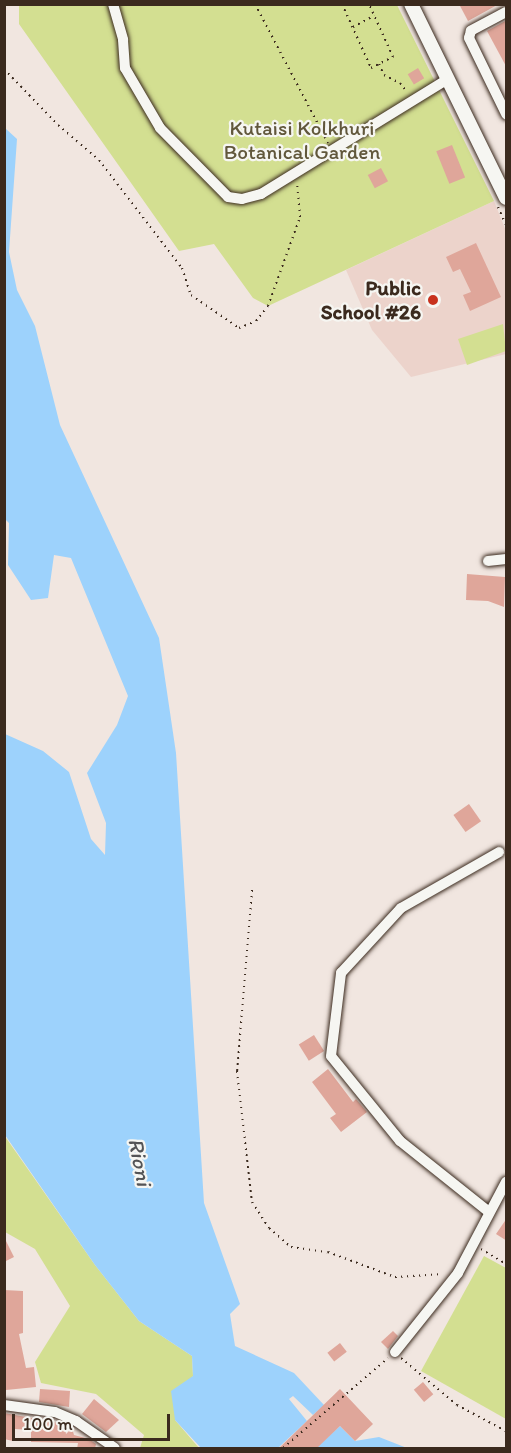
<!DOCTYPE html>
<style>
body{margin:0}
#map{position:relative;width:511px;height:1453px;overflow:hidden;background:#f1e6e0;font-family:Itim,sans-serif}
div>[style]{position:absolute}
.built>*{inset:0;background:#ecd3cb}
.green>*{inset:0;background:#d3df91}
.water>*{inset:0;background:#9dd2fc}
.building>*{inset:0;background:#dfa69a;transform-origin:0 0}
.path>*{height:2px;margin-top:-1px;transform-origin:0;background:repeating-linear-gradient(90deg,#3b2a1e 0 1.5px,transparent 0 6px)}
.roads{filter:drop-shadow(0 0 2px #3b2a1e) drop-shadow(0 0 2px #3b2a1e)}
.minor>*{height:10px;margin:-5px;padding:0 5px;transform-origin:5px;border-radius:5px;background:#f6f6f2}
.major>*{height:14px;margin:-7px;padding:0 7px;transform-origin:7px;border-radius:7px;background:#f6f6f2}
.dots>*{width:16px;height:16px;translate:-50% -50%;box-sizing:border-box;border:3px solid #f6f6f2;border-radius:50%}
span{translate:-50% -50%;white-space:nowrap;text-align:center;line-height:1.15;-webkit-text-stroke:4.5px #f6f6f2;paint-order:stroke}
.park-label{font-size:21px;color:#61573b}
.poi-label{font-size:21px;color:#3b2a1e;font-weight:700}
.right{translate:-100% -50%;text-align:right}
.water-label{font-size:22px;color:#545456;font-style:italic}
.frame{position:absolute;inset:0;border:6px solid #3b2a1e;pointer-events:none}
.scale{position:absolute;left:12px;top:1414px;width:158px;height:27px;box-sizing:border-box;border:3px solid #3b2a1e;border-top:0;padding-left:8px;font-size:18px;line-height:21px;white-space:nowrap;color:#3b2a1e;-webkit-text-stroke:4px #f6f6f2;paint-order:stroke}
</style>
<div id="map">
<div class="built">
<div style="clip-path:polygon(494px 201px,506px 231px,506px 354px,411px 377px,372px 330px,346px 270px)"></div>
</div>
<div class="green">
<div style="clip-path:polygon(19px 5px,397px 5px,494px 201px,268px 306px,253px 298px,214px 244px,179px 251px,19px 24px)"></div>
<div style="clip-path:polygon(503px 324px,506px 351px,467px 365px,458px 339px)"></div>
<div style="clip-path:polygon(4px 1135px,95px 1265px,139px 1321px,192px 1356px,193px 1376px,175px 1420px,199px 1448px,140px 1448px,144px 1435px,96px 1394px,41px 1383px,35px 1362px,70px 1306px,35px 1249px,5px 1232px)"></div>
<div style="clip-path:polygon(484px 1256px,506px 1268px,506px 1419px,421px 1371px)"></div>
</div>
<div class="water">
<div style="clip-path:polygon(5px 128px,17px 139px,9px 252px,17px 290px,35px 326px,60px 425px,159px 638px,176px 753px,204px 1203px,240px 1304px,230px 1314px,235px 1346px,294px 1373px,324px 1405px,313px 1415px,293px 1396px,289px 1399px,307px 1421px,278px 1448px,201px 1448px,175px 1420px,171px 1391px,193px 1376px,192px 1356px,139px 1321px,95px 1265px,5px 1135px,5px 734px,43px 751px,69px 772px,91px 839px,105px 855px,106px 823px,87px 773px,117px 725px,128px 696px,71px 558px,54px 555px,48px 598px,31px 600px,8px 565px,9px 523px,4px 518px)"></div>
<div style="clip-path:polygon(340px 1426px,355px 1441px,379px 1437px,407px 1448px,316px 1448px)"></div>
</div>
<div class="building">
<div style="clip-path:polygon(459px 4px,499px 4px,468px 21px)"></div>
<div style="clip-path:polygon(507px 20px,507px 68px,487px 31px)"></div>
<div style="left:418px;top:68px;width:12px;height:12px;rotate:59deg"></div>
<div style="left:452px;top:145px;width:35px;height:17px;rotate:68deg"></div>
<div style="left:381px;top:168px;width:15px;height:15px;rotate:62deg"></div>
<div style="clip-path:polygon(476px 243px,501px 297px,470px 311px,463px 295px,471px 292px,460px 269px,453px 272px,446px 257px)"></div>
<div style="clip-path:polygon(467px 574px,505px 577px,504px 607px,488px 601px,466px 600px)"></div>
<div style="left:469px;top:804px;width:21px;height:19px;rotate:55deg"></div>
<div style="left:314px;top:1035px;width:19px;height:18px;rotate:58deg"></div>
<div style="clip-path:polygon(328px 1069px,353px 1102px,356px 1099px,367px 1112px,341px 1132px,330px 1118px,336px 1114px,312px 1082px)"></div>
<div style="clip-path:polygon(507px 1218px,507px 1241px,496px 1234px)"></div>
<div style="clip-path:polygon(4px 1237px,14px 1257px,4px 1262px)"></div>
<div style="clip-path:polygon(4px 1290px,23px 1291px,23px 1333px,19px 1334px,26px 1368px,34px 1367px,36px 1387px,6px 1390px)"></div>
<div style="clip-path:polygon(393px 1331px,398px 1336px,388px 1349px,381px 1342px)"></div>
<div style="left:340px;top:1343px;width:11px;height:16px;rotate:52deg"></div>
<div style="left:423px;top:1382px;width:16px;height:12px;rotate:50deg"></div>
<div style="clip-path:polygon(40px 1389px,70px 1391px,69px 1407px,39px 1402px)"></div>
<div style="clip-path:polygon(340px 1389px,373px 1424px,355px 1441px,340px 1426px,316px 1449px,278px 1449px)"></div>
<div style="clip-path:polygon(94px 1399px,119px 1420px,106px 1432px,82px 1414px)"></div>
<div style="clip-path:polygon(4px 1413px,64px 1424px,66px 1434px,72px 1428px,74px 1435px,89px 1439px,96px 1444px,95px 1449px,77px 1449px,78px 1443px,31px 1442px,31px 1430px,15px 1429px,13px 1441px,4px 1439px)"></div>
</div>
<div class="path">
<div style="left:255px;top:4px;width:157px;rotate:62.3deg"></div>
<div style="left:342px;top:4px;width:70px;rotate:65.6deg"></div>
<div style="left:371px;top:68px;width:25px;rotate:-27deg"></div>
<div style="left:393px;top:57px;width:58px;rotate:-114.4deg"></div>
<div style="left:353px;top:27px;width:24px;rotate:-28deg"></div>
<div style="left:379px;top:64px;width:12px;rotate:66deg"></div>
<div style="left:384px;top:75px;width:18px;rotate:27deg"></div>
<div style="left:400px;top:83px;width:11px;rotate:52deg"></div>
<div style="left:4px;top:69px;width:78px;rotate:46deg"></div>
<div style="left:58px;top:125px;width:54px;rotate:40.5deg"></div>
<div style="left:99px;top:160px;width:136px;rotate:52.5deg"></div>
<div style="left:182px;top:268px;width:28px;rotate:72deg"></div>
<div style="left:191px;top:295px;width:58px;rotate:34.5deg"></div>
<div style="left:239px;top:328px;width:18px;rotate:-22deg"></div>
<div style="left:256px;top:321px;width:19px;rotate:-51deg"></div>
<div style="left:268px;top:306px;width:95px;rotate:-70.2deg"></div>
<div style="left:300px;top:217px;width:33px;rotate:-95deg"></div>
<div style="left:498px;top:207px;width:20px;rotate:66deg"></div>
<div style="left:252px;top:890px;width:182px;rotate:94.7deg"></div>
<div style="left:237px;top:1071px;width:132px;rotate:83.5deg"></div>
<div style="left:252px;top:1202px;width:31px;rotate:57deg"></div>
<div style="left:269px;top:1228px;width:29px;rotate:41deg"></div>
<div style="left:291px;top:1247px;width:37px;rotate:8deg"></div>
<div style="left:328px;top:1252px;width:72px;rotate:20.5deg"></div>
<div style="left:395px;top:1277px;width:48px;rotate:-3.6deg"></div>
<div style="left:481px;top:1249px;width:29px;rotate:31deg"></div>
<div style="left:401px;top:1358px;width:73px;rotate:40deg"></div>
<div style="left:457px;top:1405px;width:55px;rotate:28deg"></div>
<div style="left:283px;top:1448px;width:138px;rotate:-40.6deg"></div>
</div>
<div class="roads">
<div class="minor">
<div style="left:113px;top:4px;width:37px;rotate:74deg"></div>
<div style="left:123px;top:40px;width:28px;rotate:86deg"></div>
<div style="left:125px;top:68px;width:69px;rotate:59.7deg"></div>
<div style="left:160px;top:128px;width:97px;rotate:45.4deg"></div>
<div style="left:228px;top:197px;width:14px;rotate:8deg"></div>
<div style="left:242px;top:199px;width:20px;rotate:-15deg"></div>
<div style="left:261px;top:194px;width:217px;rotate:-31.6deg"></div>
<div style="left:506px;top:12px;width:40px;rotate:152deg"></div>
<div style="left:471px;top:31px;width:7px;rotate:106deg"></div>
<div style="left:469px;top:38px;width:85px;rotate:64deg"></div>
<div style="left:488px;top:561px;width:18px;rotate:-6deg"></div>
<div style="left:489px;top:1212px;width:114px;rotate:-141.4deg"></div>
<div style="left:400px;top:1141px;width:109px;rotate:-129.1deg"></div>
<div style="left:331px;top:1056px;width:84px;rotate:-83.1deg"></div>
<div style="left:341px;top:973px;width:88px;rotate:-47.3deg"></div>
<div style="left:401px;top:908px;width:113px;rotate:-29.7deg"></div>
<div style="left:395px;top:1352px;width:101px;rotate:-51.4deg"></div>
<div style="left:458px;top:1273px;width:103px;rotate:-62.2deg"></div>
<div style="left:4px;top:1405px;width:51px;rotate:7.8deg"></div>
<div style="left:55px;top:1412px;width:23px;rotate:23deg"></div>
<div style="left:76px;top:1421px;width:47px;rotate:34.7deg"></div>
</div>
<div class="major">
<div style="left:411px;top:4px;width:216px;rotate:63.9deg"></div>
</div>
</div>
<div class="dots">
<div style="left:433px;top:300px;background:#c8321e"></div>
</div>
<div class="park-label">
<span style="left:302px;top:140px">Kutaisi Kolkhuri<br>Botanical Garden</span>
</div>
<div class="poi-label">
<span class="right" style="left:421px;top:300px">Public<br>School #26</span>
</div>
<div class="water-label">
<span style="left:140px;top:1162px;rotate:79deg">Rioni</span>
</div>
<div class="frame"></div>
<div class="scale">100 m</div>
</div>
